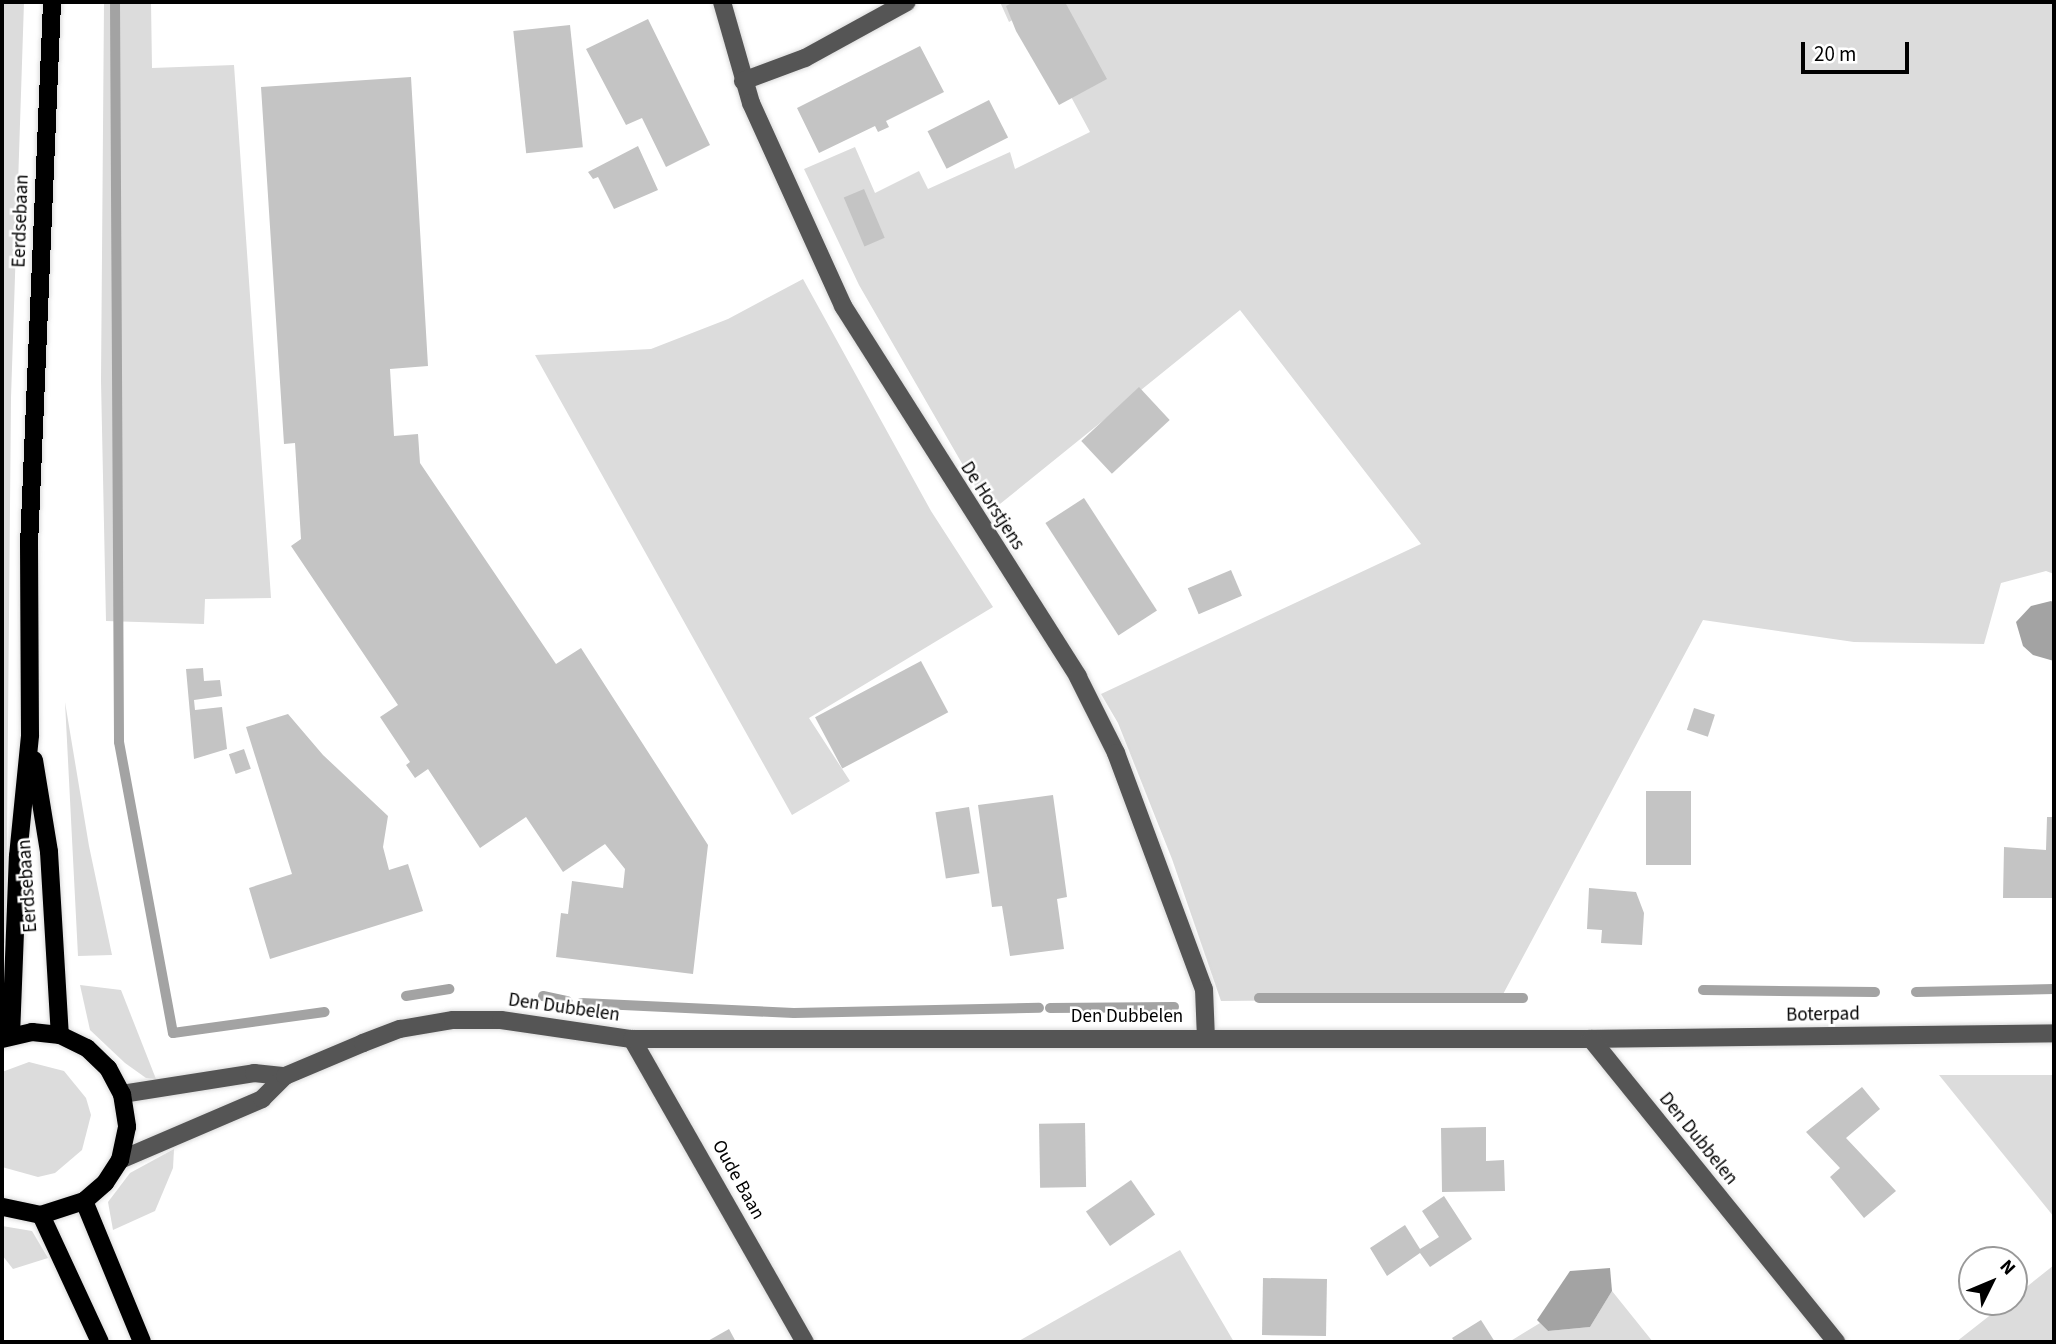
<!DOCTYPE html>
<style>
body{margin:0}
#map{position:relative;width:2056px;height:1344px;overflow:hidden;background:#fff;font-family:"Source Sans 3",sans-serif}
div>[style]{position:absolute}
.green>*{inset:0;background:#dcdcdc}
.water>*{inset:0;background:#a3a3a3}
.stream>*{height:10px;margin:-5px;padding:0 5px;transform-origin:5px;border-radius:5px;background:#a3a3a3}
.building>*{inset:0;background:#c4c4c4;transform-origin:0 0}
.roads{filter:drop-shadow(0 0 2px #dbdbdb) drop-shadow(0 0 2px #dbdbdb)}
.minor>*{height:18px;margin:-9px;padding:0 9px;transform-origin:9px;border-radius:9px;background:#555}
.major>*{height:18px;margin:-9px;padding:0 9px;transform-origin:9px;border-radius:9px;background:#000}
span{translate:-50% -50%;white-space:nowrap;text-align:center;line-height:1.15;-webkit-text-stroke:5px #fff;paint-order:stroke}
.street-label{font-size:19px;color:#000}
.frame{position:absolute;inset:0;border:4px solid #000;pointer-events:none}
.north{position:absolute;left:1958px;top:1246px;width:70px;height:70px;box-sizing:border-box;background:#fff;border:2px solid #999;border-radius:50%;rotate:47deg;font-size:19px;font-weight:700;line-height:28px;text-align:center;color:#000}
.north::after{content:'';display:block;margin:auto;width:24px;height:32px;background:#000;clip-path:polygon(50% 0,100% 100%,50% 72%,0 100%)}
.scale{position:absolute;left:1801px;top:42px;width:108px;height:32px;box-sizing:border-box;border:4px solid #000;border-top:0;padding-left:9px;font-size:21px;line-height:24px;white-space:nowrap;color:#000;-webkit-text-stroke:5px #fff;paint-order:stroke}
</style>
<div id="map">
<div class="green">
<div style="clip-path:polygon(2px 2px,24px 2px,11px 398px,6px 942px,2px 945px)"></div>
<div style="clip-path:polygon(104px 2px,151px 2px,152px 68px,234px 65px,271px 598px,205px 599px,204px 624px,106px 621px,101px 381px)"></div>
<div style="clip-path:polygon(1000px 2px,2054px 2px,2054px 574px,2046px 571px,2001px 583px,1984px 644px,1854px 642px,1703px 620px,1501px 998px,1221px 1001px,1172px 859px,1118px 723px,1101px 694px,1421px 544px,1240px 310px,990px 512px,859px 285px,804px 169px,855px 147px,875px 193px,919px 171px,928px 189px,1010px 152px,1015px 169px,1090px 132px,1062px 80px,1042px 3px,1009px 22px)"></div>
<div style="clip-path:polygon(803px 279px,931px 511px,993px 607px,809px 718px,850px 781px,792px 815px,535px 355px,651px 349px,728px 319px)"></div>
<div style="clip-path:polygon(65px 702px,89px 846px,112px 955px,78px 956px)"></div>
<div style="clip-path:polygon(80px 985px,121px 990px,156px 1079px,146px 1078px,125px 1063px,90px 1030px)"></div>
<div style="clip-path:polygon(29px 1062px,64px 1071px,86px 1098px,91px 1115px,82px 1150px,55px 1173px,38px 1177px,2px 1167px,2px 1072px)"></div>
<div style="clip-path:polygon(1939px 1075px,2054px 1075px,2054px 1217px)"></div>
<div style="clip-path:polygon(174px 1149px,173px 1168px,155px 1211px,113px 1230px,108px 1202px,130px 1173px)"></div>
<div style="clip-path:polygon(2px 1226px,32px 1231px,48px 1258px,13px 1269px,2px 1255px)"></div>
<div style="clip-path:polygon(1180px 1250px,1234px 1342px,1017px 1342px)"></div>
<div style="clip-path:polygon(2054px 1265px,2054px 1342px,1956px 1342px,2007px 1302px,2014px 1302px,2014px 1297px)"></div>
<div style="clip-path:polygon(1612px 1291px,1653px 1342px,1509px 1342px,1540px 1323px,1548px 1331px,1590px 1327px)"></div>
</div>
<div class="water">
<div style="clip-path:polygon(2051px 601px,2054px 603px,2054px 661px,2033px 655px,2023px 646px,2016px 622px,2031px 606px)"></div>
<div style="clip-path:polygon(1610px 1268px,1612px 1291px,1590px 1327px,1548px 1331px,1537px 1320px,1570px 1271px)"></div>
</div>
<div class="stream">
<div style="left:115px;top:2px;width:740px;rotate:89.69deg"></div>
<div style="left:119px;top:742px;width:296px;rotate:79.5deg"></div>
<div style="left:173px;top:1033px;width:153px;rotate:-7.9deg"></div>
<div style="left:1703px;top:990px;width:172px;rotate:0.7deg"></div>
<div style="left:1916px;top:992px;width:138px;rotate:-1.2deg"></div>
<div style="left:406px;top:996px;width:44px;rotate:-9.2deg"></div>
<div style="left:543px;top:996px;width:25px;rotate:12deg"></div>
<div style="left:1259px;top:998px;width:264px"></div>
<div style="left:581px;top:1003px;width:213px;rotate:2.7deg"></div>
<div style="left:794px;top:1013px;width:245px;rotate:-1.2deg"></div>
<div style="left:1050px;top:1008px;width:124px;rotate:-0.5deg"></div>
</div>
<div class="building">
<div style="clip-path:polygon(1014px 2px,1065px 2px,1107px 79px,1059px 105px,1016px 31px,1006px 6px)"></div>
<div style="clip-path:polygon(648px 19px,710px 145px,666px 167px,642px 118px,626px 125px,586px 49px)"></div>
<div style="left:570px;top:25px;width:123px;height:57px;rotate:84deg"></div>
<div style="clip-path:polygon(920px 46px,944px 92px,886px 121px,889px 127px,878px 132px,875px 126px,819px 153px,797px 108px)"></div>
<div style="clip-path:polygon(411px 77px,428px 366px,390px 369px,394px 436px,418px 434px,420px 463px,556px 664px,581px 648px,708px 845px,693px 974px,556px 957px,561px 913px,568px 914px,572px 881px,623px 888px,625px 869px,605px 844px,563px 872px,526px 817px,480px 848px,428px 769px,415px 778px,406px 765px,410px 762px,380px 717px,398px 705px,291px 546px,301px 539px,295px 443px,284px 444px,261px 87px)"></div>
<div style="left:989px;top:100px;width:42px;height:69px;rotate:63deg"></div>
<div style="clip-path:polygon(638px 146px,658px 190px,614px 209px,598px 177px,593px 179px,588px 172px)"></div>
<div style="left:864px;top:189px;width:53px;height:22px;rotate:67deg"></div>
<div style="left:1139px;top:387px;width:45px;height:79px;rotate:47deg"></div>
<div style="left:1084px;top:498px;width:134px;height:46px;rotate:57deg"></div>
<div style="left:1231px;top:570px;width:28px;height:47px;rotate:67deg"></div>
<div style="left:921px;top:661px;width:58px;height:120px;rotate:62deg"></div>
<div style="clip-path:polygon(203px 668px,204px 681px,220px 680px,222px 696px,194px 700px,195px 710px,222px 707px,227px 749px,194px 759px,186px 669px)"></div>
<div style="left:1694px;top:708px;width:22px;height:23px;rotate:18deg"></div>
<div style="clip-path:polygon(288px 714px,323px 755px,388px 816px,383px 847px,389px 870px,408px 864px,423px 911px,270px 959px,249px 888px,292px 874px,246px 727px)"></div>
<div style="left:244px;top:749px;width:21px;height:16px;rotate:71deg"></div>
<div style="left:1646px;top:791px;width:45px;height:74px"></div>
<div style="clip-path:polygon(1053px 795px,1067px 897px,1057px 899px,1064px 949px,1010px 956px,1002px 906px,992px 907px,978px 805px)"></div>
<div style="left:969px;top:807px;width:67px;height:34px;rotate:81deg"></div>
<div style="clip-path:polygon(2047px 817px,2054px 817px,2054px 898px,2003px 898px,2004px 847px,2046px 850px)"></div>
<div style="clip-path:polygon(1589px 888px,1636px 892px,1644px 913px,1642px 945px,1601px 943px,1602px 930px,1587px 929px)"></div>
<div style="clip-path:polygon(1862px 1087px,1880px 1109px,1846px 1138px,1896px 1191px,1864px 1218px,1830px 1177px,1840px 1168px,1806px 1132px)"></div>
<div style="left:1085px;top:1123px;width:64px;height:46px;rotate:89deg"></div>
<div style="clip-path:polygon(1486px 1127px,1486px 1161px,1504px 1160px,1505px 1191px,1442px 1192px,1441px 1128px)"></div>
<div style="left:1131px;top:1180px;width:42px;height:55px;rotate:55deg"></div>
<div style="clip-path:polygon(1444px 1196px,1472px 1239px,1430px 1267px,1420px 1253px,1387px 1276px,1370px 1248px,1405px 1225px,1420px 1249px,1439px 1237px,1422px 1211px)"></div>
<div style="left:1263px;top:1278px;width:64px;height:57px;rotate:1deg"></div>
<div style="clip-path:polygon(1481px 1320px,1495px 1342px,1455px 1342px,1452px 1338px)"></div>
<div style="clip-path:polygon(729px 1329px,736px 1342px,706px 1342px)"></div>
</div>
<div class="roads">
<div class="minor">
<div style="left:722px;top:2px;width:105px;rotate:74deg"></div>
<div style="left:751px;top:103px;width:223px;rotate:65.6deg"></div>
<div style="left:843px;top:306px;width:439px;rotate:57.6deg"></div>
<div style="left:1078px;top:677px;width:85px;rotate:63.4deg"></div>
<div style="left:1116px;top:753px;width:252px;rotate:69.6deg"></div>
<div style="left:1204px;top:989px;width:49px;rotate:87.7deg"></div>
<div style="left:743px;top:81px;width:66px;rotate:-20.4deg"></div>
<div style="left:805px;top:58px;width:116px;rotate:-28.8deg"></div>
<div style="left:632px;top:1039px;width:349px;rotate:60.3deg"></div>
<div style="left:1591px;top:1039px;width:463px;rotate:-0.7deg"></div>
<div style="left:122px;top:1094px;width:134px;rotate:-9deg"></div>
<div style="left:254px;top:1073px;width:31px;rotate:6deg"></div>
<div style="left:120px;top:1160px;width:155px;rotate:-23.2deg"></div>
<div style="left:262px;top:1099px;width:33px;rotate:-45deg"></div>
<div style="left:285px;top:1076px;width:85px;rotate:-22.9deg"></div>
<div style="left:363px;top:1043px;width:40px;rotate:-21deg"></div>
<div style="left:400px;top:1029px;width:54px;rotate:-9.6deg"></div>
<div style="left:453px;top:1020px;width:48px"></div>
<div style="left:501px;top:1020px;width:132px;rotate:8.3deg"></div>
<div style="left:632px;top:1039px;width:959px"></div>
<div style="left:1591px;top:1039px;width:390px;rotate:51deg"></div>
</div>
<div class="major">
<div style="left:34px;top:760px;width:93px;rotate:80.7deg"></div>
<div style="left:49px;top:852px;width:183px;rotate:86.6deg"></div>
<div style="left:11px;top:1036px;width:180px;rotate:-87.8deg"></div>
<div style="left:18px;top:856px;width:122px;rotate:-84.3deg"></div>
<div style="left:30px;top:735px;width:190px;rotate:-90.3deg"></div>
<div style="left:29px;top:545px;width:543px;rotate:-87.57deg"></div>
<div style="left:2px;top:1039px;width:31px;rotate:-13deg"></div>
<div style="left:32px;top:1032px;width:28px;rotate:6deg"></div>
<div style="left:60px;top:1035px;width:30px;rotate:26deg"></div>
<div style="left:87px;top:1048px;width:29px;rotate:44deg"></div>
<div style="left:108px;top:1068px;width:30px;rotate:62deg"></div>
<div style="left:122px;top:1094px;width:33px;rotate:81deg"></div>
<div style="left:127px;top:1127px;width:34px;rotate:102deg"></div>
<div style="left:120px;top:1160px;width:27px;rotate:123deg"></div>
<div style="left:105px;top:1183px;width:28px;rotate:139deg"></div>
<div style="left:84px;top:1201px;width:45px;rotate:162deg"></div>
<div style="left:41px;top:1215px;width:40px;rotate:-168deg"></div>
<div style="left:84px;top:1201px;width:152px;rotate:67.6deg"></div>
<div style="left:41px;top:1215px;width:140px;rotate:65.1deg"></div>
</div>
</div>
<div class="street-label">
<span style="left:21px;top:221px;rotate:-88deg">Eerdsebaan</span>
<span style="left:992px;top:506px;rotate:57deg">De Horstjens</span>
<span style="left:28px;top:886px;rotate:-94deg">Eerdsebaan</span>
<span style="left:564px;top:1008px;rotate:8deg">Den Dubbelen</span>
<span style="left:1823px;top:1015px;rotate:-1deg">Boterpad</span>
<span style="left:1127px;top:1017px">Den Dubbelen</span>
<span style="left:1698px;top:1139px;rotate:51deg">Den Dubbelen</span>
<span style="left:738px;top:1180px;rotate:61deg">Oude Baan</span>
</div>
<div class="frame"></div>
<div class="north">N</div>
<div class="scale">20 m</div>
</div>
